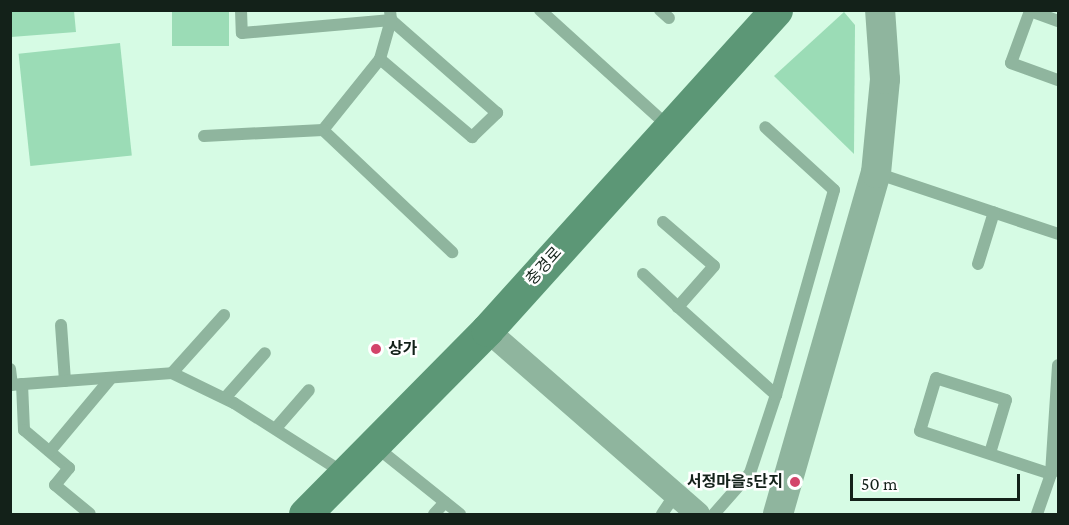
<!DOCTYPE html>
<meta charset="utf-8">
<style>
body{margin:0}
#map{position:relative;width:1069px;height:525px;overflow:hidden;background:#d6fbe4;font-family:"Crimson Pro","Noto Sans KR",serif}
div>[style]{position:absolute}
.green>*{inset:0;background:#9bdcb6;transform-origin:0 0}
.service>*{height:12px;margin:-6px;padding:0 6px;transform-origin:6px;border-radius:6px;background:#8fb59e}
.minor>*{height:24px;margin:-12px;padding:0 12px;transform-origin:12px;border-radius:12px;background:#8fb59e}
.tertiary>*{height:30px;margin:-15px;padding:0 15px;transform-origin:15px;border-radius:15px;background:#8fb59e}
.secondary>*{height:33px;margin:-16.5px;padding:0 16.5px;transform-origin:16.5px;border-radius:16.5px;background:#5c9776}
.dots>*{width:16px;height:16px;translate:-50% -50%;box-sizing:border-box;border:3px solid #fff;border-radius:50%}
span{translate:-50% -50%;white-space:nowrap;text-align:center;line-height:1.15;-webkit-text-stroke:5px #fff;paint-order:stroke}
.street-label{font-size:16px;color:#132119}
.poi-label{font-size:16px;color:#132119;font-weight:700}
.left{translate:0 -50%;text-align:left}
.right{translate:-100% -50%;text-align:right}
.frame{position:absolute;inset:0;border:12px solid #132119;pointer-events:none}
.scale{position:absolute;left:850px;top:474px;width:170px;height:27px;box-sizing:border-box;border:3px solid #132119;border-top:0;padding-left:8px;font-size:18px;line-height:21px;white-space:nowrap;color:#132119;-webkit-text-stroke:4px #fff;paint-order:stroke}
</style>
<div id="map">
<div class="green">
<div style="clip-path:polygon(11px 10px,74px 11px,76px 32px,11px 37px)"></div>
<div style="left:172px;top:11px;width:57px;height:35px"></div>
<div style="clip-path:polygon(844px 12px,855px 25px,854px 154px,774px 76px)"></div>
<div style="left:120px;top:43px;width:113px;height:102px;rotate:84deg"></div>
</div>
<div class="service">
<div style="left:241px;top:10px;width:23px;rotate:88deg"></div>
<div style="left:242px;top:33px;width:150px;rotate:-5deg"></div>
<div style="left:391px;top:20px;width:10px;rotate:-96deg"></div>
<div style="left:540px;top:10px;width:174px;rotate:42.2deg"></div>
<div style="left:660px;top:10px;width:12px;rotate:42deg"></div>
<div style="left:1058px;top:21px;width:30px;rotate:-160deg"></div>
<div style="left:1030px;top:11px;width:55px;rotate:110.1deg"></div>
<div style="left:1011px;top:63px;width:50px;rotate:19.9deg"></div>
<div style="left:380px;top:59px;width:121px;rotate:40.3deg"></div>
<div style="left:472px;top:137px;width:35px;rotate:-44deg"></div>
<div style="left:497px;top:113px;width:141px;rotate:-138.7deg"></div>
<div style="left:391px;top:20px;width:41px;rotate:105.8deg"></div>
<div style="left:380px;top:59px;width:91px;rotate:128.8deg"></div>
<div style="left:323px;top:130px;width:178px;rotate:43.4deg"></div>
<div style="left:204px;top:136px;width:119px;rotate:-2.9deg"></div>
<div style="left:876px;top:173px;width:192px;rotate:18.5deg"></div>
<div style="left:663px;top:222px;width:67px;rotate:40.8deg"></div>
<div style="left:714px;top:266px;width:55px;rotate:131.3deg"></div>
<div style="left:678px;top:307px;width:132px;rotate:41.9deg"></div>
<div style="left:978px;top:264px;width:54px;rotate:-72.9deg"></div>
<div style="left:643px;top:274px;width:48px;rotate:43.3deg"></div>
<div style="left:61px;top:325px;width:56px;rotate:85.9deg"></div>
<div style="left:10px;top:369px;width:16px;rotate:83deg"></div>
<div style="left:172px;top:373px;width:78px;rotate:-48.1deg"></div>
<div style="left:22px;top:384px;width:46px;rotate:87.5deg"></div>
<div style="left:24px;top:430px;width:59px;rotate:40.2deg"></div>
<div style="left:69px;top:468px;width:22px;rotate:129deg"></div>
<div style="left:55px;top:485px;width:45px;rotate:39.6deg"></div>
<div style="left:10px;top:385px;width:162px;rotate:-4.2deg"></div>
<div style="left:172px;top:373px;width:69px;rotate:25.8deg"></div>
<div style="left:234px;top:403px;width:130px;rotate:32.5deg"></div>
<div style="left:225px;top:398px;width:60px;rotate:-48.4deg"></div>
<div style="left:276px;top:428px;width:50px;rotate:-49deg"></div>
<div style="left:375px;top:446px;width:109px;rotate:38.7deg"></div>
<div style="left:50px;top:451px;width:95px;rotate:-50.1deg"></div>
<div style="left:990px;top:453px;width:55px;rotate:-73.2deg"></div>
<div style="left:1006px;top:400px;width:73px;rotate:-162.6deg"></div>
<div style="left:936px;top:378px;width:55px;rotate:106.8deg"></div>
<div style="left:920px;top:431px;width:138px;rotate:18.2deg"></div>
<div style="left:434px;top:514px;width:16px;rotate:-47deg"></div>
<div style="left:662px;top:514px;width:23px;rotate:-56deg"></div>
<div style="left:714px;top:514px;width:55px;rotate:-48.7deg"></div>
<div style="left:750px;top:473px;width:82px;rotate:-71.6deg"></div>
<div style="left:776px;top:395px;width:213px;rotate:-74.2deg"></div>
<div style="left:834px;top:190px;width:93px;rotate:-137.6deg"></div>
<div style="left:1037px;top:514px;width:42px;rotate:-70.7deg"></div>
<div style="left:1051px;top:474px;width:109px;rotate:-86.3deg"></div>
</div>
<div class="minor">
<div style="left:487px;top:330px;width:280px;rotate:41.1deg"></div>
</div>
<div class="tertiary">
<div style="left:778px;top:514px;width:355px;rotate:-74deg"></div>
<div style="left:876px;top:173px;width:94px;rotate:-84.5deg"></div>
<div style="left:885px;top:79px;width:69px;rotate:-94.1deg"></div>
</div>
<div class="secondary">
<div style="left:305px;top:514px;width:259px;rotate:-45.3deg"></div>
<div style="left:487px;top:330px;width:431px;rotate:-47.9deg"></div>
</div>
<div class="dots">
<div style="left:376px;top:349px;background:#d3446a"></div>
<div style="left:795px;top:482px;background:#d3446a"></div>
</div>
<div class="street-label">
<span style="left:544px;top:266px;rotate:-48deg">충경로</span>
</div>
<div class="poi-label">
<span class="left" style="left:388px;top:349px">상가</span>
<span class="right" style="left:783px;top:482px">서정마을5단지</span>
</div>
<div class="frame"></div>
<div class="scale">50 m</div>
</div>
